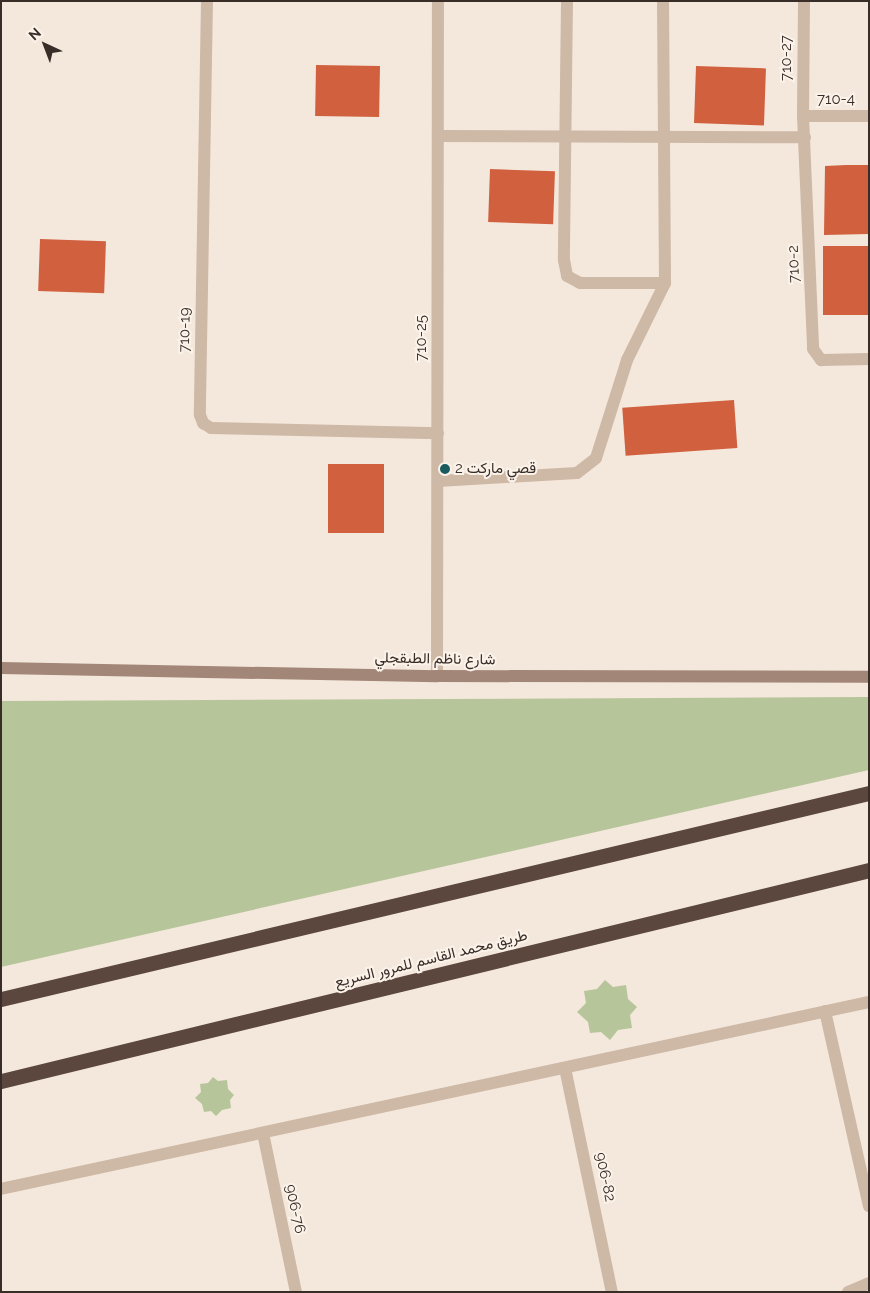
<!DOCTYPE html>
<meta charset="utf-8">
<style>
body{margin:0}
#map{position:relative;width:870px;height:1293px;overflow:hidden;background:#f4e8dc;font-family:Raleway,Vazirmatn,sans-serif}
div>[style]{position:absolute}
.green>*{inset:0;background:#b7c59a}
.building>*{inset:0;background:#d0603e;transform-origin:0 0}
.street>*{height:12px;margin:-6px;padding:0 6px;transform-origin:6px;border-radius:6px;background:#ceb8a6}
.secondary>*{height:12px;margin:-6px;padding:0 6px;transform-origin:6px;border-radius:6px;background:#a28678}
.highway>*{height:15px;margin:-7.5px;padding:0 7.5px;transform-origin:7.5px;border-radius:7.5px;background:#5b473e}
.dots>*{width:14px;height:14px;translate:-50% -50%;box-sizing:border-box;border:2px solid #fbf3e9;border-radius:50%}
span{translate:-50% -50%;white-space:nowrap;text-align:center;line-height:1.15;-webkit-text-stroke:4px #fbf3e9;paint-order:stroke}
.street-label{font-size:15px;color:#392d28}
.poi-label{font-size:15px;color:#392d28}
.left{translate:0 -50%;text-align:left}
.frame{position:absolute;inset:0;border:2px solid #392d28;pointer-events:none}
.north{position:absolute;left:20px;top:20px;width:50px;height:50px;-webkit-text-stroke:4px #fbf3e9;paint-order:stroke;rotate:317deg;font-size:14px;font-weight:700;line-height:20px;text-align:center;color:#392d28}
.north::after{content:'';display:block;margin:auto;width:18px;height:22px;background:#392d28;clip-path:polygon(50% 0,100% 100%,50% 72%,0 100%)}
</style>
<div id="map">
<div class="green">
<div style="clip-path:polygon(869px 697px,869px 770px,1px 967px,1px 701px)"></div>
<div style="clip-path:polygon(605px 980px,613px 987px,626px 985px,628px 999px,637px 1007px,630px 1015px,632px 1028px,618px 1030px,610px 1040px,601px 1032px,590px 1033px,588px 1022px,577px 1012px,586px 1003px,584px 991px,597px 989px)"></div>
<div style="clip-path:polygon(213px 1077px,218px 1081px,227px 1080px,228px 1089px,234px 1095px,230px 1100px,231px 1108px,222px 1110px,216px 1116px,211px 1111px,204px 1112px,202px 1104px,195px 1098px,201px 1092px,200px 1084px,208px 1083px)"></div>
</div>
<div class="building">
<div style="left:316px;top:65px;width:64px;height:51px;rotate:1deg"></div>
<div style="left:696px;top:66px;width:70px;height:57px;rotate:2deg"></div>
<div style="clip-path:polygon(846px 165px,869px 165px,869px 234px,824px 235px,825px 166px)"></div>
<div style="left:490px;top:169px;width:65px;height:53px;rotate:2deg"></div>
<div style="left:40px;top:239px;width:66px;height:52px;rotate:2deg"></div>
<div style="left:823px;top:246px;width:46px;height:69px"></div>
<div style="left:734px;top:400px;width:48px;height:112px;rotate:86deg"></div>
<div style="left:384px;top:464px;width:69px;height:56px;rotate:90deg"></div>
</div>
<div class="street">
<div style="left:207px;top:1px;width:414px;rotate:91deg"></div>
<div style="left:200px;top:415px;width:9px;rotate:69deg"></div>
<div style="left:203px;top:423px;width:9px;rotate:32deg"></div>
<div style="left:211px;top:428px;width:227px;rotate:1.3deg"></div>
<div style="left:567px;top:1px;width:259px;rotate:90.7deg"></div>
<div style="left:564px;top:260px;width:16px;rotate:79deg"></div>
<div style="left:567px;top:276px;width:15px;rotate:28deg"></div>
<div style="left:580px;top:283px;width:85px"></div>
<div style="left:665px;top:283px;width:282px;rotate:-90.4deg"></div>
<div style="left:804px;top:1px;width:115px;rotate:90.5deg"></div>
<div style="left:803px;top:116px;width:233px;rotate:87.5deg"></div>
<div style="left:813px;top:349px;width:14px;rotate:54deg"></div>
<div style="left:821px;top:360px;width:48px;rotate:-1.2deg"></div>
<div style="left:803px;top:116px;width:66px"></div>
<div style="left:438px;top:136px;width:367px;rotate:0.2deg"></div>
<div style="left:438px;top:481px;width:139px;rotate:-3.3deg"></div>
<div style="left:577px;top:473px;width:24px;rotate:-38deg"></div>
<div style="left:596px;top:458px;width:103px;rotate:-72.4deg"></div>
<div style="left:627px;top:360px;width:86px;rotate:-63.7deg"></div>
<div style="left:437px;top:676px;width:675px;rotate:-89.92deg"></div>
<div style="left:825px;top:1011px;width:200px;rotate:77.3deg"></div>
<div style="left:565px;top:1068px;width:229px;rotate:78.2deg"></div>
<div style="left:263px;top:1133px;width:162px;rotate:78.3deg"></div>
<div style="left:1px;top:1189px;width:888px;rotate:-12.16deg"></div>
<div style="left:848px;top:1292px;width:23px;rotate:-23deg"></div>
</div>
<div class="secondary">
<div style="left:1px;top:668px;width:436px;rotate:1.1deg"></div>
<div style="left:437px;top:676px;width:432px;rotate:0.1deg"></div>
</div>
<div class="highway">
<div style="left:1px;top:999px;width:892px;rotate:-13.35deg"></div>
<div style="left:1px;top:1081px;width:893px;rotate:-13.66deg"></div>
</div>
<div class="dots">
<div style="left:445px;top:469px;background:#195b5f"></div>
</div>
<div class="street-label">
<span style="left:787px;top:58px;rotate:-90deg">710-27</span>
<span style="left:836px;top:100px">710-4</span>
<span style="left:794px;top:264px;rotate:-92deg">710-2</span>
<span style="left:185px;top:330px;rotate:-89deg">710-19</span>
<span style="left:422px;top:338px;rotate:-90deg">710-25</span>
<span style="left:435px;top:659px;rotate:1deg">شارع ناظم الطبقجلي</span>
<span style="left:431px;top:959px;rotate:-14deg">طريق محمد القاسم للمرور السريع</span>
<span style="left:605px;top:1177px;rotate:78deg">906-82</span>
<span style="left:295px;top:1209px;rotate:78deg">906-76</span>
</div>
<div class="poi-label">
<span class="left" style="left:455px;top:469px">قصي ماركت 2</span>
</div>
<div class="frame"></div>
<div class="north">N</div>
</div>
